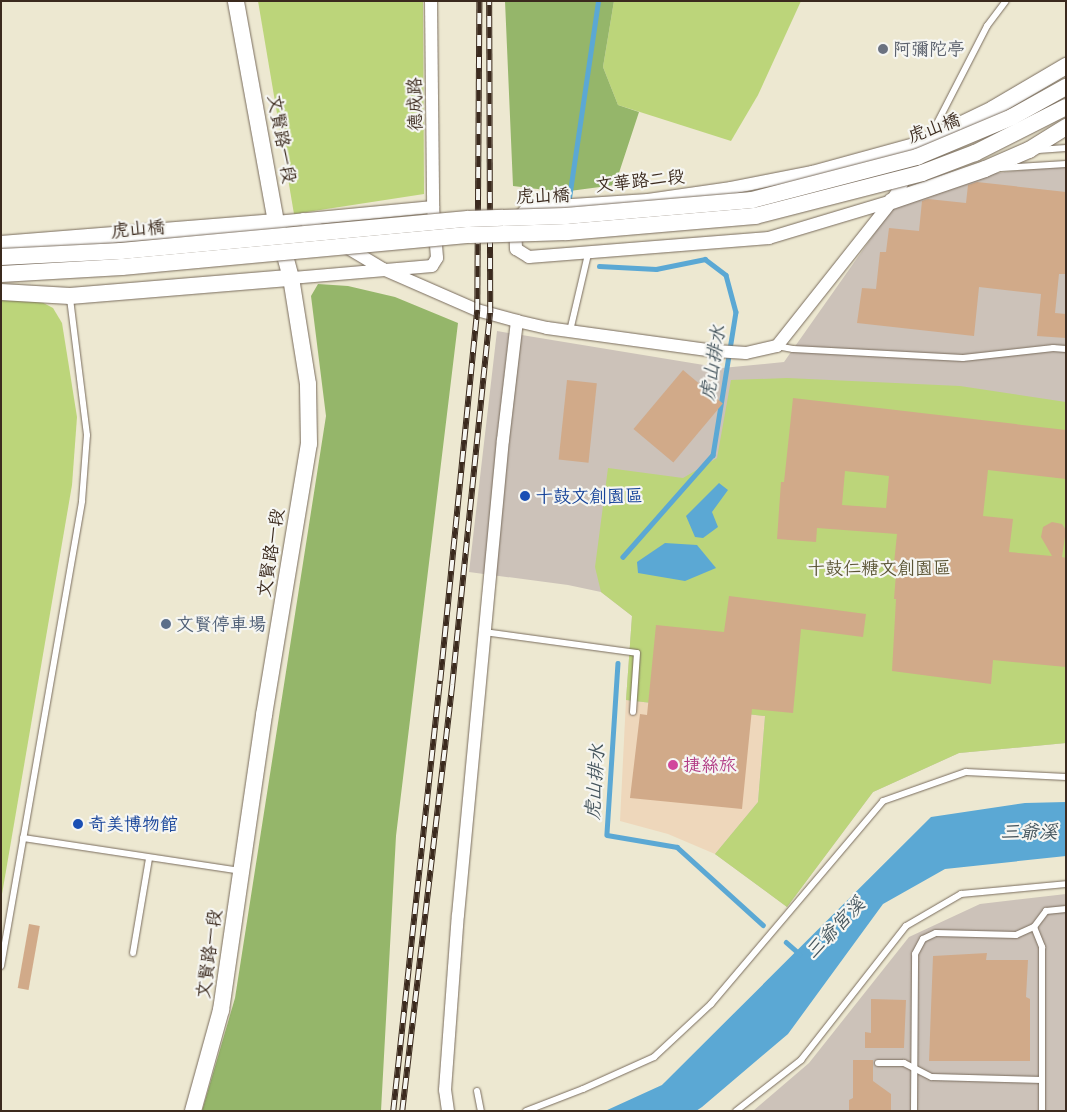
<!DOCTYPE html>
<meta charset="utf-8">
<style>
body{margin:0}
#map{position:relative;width:1067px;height:1112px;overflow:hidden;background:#ede8d1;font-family:"Patrick Hand","LXGW WenKai TC",sans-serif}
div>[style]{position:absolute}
.built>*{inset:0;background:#eed7bb}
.industrial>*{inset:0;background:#ccc2b9}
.green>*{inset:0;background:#bcd57a}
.forest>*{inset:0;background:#95b66a}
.water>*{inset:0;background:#5ba8d4}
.stream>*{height:4.5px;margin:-2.25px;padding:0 2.25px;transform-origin:2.25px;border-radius:2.25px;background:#5ba8d4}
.building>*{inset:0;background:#d1aa89;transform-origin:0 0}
.roads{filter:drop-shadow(0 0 1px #796c5d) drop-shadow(0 0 1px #796c5d)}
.service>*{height:6px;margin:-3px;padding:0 3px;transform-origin:3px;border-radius:3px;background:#fff}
.minor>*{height:12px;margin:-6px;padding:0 6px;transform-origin:6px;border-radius:6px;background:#fff}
.tertiary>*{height:16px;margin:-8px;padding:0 8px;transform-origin:8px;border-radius:8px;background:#fff}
.rail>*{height:5.5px;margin-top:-2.75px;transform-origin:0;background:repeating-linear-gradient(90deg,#f6f6f2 0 11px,#3b2a1e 0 22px);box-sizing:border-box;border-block:1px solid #3b2a1e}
.bridges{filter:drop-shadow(0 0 1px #796c5d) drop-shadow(0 0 1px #796c5d)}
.tertiary-bridge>*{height:16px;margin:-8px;padding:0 8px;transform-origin:8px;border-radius:8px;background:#fff}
.dots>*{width:14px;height:14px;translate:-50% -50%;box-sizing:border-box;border:2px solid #f6f6f2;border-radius:50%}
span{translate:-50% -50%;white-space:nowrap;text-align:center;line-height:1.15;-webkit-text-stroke:4.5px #f6f6f2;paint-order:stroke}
.worship-label{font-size:18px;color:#5b616d}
.left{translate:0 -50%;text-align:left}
.street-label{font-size:18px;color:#3b2a1e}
.transit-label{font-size:18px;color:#164399}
.park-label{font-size:18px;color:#5b5535}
.service-label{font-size:18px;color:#4e5e75}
.hotel-label{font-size:18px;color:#b23c85}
.water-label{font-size:19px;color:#46565e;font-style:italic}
.frame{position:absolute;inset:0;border:2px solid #3b2a1e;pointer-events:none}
</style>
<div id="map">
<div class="built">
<div style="clip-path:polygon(626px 700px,765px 715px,758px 802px,715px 854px,668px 834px,620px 821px)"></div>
</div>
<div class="industrial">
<div style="clip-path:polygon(1066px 165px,1066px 743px,959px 753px,873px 792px,787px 907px,715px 854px,758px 802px,765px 716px,626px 700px,632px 616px,601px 592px,568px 585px,469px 572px,497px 331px,722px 368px,784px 362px,898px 200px,987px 174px)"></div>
<div style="clip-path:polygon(1066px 894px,1066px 1111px,753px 1111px,809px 1063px,909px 937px,980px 904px)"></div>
</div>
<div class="green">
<div style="clip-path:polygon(258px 1px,423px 1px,424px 194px,294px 214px)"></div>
<div style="clip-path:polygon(614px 1px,801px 1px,758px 95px,731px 141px,618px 105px,603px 67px)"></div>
<div style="clip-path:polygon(34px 298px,53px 308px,62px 323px,77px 417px,72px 485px,1px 900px,1px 299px)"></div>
<div style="clip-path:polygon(787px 378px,960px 386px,1066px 402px,1066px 743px,959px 753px,873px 792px,787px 907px,715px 854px,758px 802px,765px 716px,626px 700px,632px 616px,601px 592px,595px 567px,608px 468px,683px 478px,717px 458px,731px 380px)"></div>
</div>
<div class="forest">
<div style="clip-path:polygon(505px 1px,614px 1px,603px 67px,618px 105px,639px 112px,615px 185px,562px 192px,513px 186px)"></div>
<div style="clip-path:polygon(318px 284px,348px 286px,395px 297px,458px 323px,396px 836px,381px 1111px,202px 1111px,235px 998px,326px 416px,311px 296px)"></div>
</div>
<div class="water">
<div style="clip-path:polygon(719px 483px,728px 490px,712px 512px,718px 527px,703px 538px,695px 537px,686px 516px)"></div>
<div style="clip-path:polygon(665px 543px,697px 545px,716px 568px,685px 581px,638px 573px,637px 562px)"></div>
<div style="clip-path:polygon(1066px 802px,1066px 856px,945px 869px,883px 904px,788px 1034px,702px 1107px,696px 1111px,605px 1111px,662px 1085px,931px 817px,1025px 803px)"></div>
</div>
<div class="stream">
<div style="left:569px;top:198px;width:199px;rotate:-81.6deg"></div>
<div style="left:599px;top:266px;width:57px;rotate:3deg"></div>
<div style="left:656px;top:269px;width:50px;rotate:-11.5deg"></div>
<div style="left:705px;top:259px;width:26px;rotate:37deg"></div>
<div style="left:726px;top:275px;width:38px;rotate:75deg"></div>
<div style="left:736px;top:312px;width:145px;rotate:99.1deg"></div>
<div style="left:713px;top:455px;width:136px;rotate:131.4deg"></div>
<div style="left:618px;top:663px;width:172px;rotate:93.7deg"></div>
<div style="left:607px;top:835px;width:71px;rotate:9.7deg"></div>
<div style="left:677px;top:847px;width:116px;rotate:42.2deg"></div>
<div style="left:786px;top:942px;width:18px;rotate:41deg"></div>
</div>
<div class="building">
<div style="clip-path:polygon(977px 182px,1066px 192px,1066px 274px,1059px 274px,1055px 313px,1066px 314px,1066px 338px,1037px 336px,1041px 294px,979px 287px,974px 336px,857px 323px,862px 288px,876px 289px,880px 252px,886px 252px,889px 228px,919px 231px,922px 201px,928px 199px,966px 203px,968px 185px)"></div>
<div style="left:683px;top:370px;width:52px;height:77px;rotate:40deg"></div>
<div style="left:567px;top:380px;width:30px;height:80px;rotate:6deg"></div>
<div style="clip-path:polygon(evenodd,793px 398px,1066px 430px,1066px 479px,988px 470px,983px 516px,1013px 519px,1009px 552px,1052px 556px,1041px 537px,1043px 527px,1052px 522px,1062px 524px,1066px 530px,1062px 557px,1066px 558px,1066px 667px,993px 660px,991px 684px,892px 671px,896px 599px,894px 599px,896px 574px,893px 573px,897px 534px,817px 528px,816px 542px,777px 539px,781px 482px,784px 482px,793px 398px,845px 471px,889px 476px,886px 508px,842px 505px,845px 471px)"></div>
<div style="clip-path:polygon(729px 596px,866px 614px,863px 637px,801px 629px,793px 713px,752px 709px,742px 809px,630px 798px,640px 714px,647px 715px,656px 625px,724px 632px)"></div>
<div style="left:29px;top:924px;width:11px;height:65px;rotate:10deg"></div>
<div style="clip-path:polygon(987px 953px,986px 960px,1028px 960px,1026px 997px,1030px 999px,1030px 1061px,929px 1061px,933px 956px)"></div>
<div style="clip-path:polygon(871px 999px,906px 1000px,904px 1048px,865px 1048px,865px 1032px,871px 1033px)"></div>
<div style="clip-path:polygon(853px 1060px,873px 1060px,873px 1081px,891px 1094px,891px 1111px,849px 1111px,849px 1100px,853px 1098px)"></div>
</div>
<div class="roads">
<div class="service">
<div style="left:931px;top:135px;width:123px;rotate:-62.8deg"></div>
<div style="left:987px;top:26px;width:31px;rotate:-53deg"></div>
<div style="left:1038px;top:150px;width:28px;rotate:-4deg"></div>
<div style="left:1001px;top:168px;width:65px;rotate:-3.5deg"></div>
<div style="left:570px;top:331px;width:79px;rotate:-76.8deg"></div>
<div style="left:777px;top:346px;width:16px;rotate:11deg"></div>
<div style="left:793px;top:349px;width:170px;rotate:3deg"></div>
<div style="left:963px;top:358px;width:91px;rotate:-6.3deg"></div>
<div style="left:1053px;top:348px;width:13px;rotate:4deg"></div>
<div style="left:484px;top:632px;width:154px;rotate:7.8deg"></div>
<div style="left:637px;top:653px;width:59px;rotate:93.9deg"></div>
<div style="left:23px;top:838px;width:220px;rotate:8.6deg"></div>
<div style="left:1034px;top:927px;width:22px;rotate:68deg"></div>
<div style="left:1042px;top:947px;width:164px;rotate:90deg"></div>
<div style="left:133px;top:953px;width:96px;rotate:-80.4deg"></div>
<div style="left:1px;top:966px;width:472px;rotate:-80.1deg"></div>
<div style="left:82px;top:501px;width:66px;rotate:-85.7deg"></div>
<div style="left:87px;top:435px;width:138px;rotate:-97.1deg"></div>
<div style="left:878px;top:1063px;width:26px"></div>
<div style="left:904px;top:1063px;width:31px;rotate:27deg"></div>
<div style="left:932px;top:1077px;width:110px;rotate:1.6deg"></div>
<div style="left:477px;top:1091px;width:20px;rotate:79deg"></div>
<div style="left:526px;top:1111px;width:61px;rotate:-21.1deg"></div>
<div style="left:583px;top:1089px;width:78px;rotate:-24.3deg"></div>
<div style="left:654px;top:1057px;width:78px;rotate:-42.9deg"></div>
<div style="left:711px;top:1004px;width:266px;rotate:-49.7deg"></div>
<div style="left:883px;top:801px;width:88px;rotate:-19.3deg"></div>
<div style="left:966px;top:772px;width:100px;rotate:2.9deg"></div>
<div style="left:736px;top:1111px;width:83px;rotate:-38.1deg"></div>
<div style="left:801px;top:1060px;width:170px;rotate:-51.9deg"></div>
<div style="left:906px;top:926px;width:64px;rotate:-30.2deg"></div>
<div style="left:961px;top:894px;width:105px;rotate:-5.4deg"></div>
<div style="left:914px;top:1111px;width:157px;rotate:-89.6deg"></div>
<div style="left:915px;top:954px;width:17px;rotate:-62deg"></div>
<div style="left:923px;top:939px;width:14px;rotate:-25deg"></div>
<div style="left:936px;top:933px;width:80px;rotate:1.4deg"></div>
<div style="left:1016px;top:935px;width:20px;rotate:-24deg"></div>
<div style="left:1034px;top:927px;width:20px;rotate:-53deg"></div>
<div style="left:1046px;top:911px;width:20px;rotate:-6deg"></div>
</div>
<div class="minor">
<div style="left:431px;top:1px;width:206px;rotate:89.4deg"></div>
<div style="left:892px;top:201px;width:128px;rotate:163.3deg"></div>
<div style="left:769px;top:238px;width:241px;rotate:175.5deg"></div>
<div style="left:529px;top:257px;width:15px;rotate:-148deg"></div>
<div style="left:516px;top:249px;width:27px;rotate:-92deg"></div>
<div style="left:515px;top:222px;width:18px;rotate:-49deg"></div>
<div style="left:527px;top:208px;width:121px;rotate:-3.8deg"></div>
<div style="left:648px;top:200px;width:84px;rotate:-8.2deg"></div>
<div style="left:731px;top:188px;width:83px;rotate:-11.2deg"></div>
<div style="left:812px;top:172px;width:121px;rotate:-15.3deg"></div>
<div style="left:303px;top:219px;width:27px;rotate:33deg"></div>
<div style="left:276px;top:222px;width:158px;rotate:-5.5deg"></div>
<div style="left:433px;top:207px;width:51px;rotate:85.5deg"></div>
<div style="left:437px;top:258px;width:9px;rotate:122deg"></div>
<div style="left:432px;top:266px;width:142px;rotate:175.1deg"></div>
<div style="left:343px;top:245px;width:47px;rotate:31deg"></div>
<div style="left:383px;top:269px;width:103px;rotate:23.6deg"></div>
<div style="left:477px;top:310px;width:41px;rotate:15.4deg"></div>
<div style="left:517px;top:321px;width:31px;rotate:13deg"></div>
<div style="left:547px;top:328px;width:171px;rotate:7.8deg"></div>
<div style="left:716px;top:351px;width:30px;rotate:4deg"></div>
<div style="left:746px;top:353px;width:32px;rotate:-13deg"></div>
<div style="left:777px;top:346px;width:185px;rotate:-51.6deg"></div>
<div style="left:892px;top:201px;width:34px;rotate:-60deg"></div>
<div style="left:448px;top:1111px;width:21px;rotate:-98deg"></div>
<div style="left:445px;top:1090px;width:175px;rotate:-85.8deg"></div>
<div style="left:458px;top:915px;width:477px;rotate:-84.6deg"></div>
<div style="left:503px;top:440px;width:120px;rotate:-83.3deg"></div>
</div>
<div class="tertiary">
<div style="left:929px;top:140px;width:71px;rotate:-25.8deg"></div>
<div style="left:993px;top:109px;width:85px;rotate:-30.5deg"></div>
<div style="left:892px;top:201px;width:98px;rotate:-19deg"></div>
<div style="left:985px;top:169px;width:48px;rotate:-23.4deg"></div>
<div style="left:1029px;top:150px;width:44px;rotate:-31.9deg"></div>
<div style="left:1px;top:244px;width:276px;rotate:-4.6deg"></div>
<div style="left:1px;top:292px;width:69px;rotate:3.3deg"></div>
<div style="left:70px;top:296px;width:222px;rotate:-4.7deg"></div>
<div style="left:193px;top:1111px;width:105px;rotate:-74.5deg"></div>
<div style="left:221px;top:1010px;width:298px;rotate:-81.7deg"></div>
<div style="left:264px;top:715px;width:275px;rotate:-80.6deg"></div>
<div style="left:309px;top:444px;width:60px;rotate:-91deg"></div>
<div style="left:308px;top:384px;width:107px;rotate:-99.1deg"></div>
<div style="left:291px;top:278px;width:58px;rotate:-105deg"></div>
<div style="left:276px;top:222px;width:225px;rotate:-100.3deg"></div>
</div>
</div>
<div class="rail">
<div style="left:393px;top:1111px;width:433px;rotate:-83.8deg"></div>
<div style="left:440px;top:681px;width:373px;rotate:-84.3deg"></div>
<div style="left:477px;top:310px;width:309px;rotate:-89.6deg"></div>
<div style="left:402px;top:1111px;width:429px;rotate:-83.3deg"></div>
<div style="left:452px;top:685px;width:374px;rotate:-84.2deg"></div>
<div style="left:490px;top:313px;width:312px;rotate:-90.2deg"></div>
</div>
<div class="bridges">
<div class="tertiary-bridge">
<div style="left:1px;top:257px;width:120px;rotate:-2.9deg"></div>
<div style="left:121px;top:251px;width:348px;rotate:-5.3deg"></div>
<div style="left:468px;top:219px;width:98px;rotate:-1.8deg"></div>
<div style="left:566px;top:216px;width:187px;rotate:-4.9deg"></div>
<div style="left:752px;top:200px;width:171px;rotate:-14.6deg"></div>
<div style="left:917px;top:157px;width:103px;rotate:-22.8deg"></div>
<div style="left:1012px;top:117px;width:62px;rotate:-29.1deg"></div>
<div style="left:1px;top:274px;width:121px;rotate:-3.3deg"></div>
<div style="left:122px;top:267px;width:349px;rotate:-5.3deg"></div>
<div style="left:470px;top:235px;width:97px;rotate:-1.8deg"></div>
<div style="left:567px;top:232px;width:189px;rotate:-4.9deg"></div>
<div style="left:755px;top:216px;width:172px;rotate:-14.4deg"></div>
<div style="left:922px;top:173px;width:57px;rotate:-20.7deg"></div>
<div style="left:975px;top:153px;width:102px;rotate:-26.8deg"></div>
</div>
</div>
<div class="dots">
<div style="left:883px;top:49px;background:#6b7280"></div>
<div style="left:525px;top:496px;background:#1a4fb4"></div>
<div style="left:166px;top:624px;background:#5c6f8a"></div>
<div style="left:673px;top:765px;background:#d1479c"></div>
<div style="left:78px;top:824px;background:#1a4fb4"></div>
</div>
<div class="worship-label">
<span class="left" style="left:893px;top:49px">阿彌陀亭</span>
</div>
<div class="street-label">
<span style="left:415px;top:104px;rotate:-91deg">德成路</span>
<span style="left:934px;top:128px;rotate:-20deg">虎山橋</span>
<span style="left:282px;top:139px;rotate:80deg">文賢路一段</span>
<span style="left:640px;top:181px;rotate:-6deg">文華路二段</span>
<span style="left:543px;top:196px;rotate:-2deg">虎山橋</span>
<span style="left:138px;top:229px;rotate:-5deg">虎山橋</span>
<span style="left:271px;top:553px;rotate:-81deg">文賢路一段</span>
<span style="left:209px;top:954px;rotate:-82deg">文賢路一段</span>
</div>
<div class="transit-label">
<span class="left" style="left:535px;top:496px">十鼓文創園區</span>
<span class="left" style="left:88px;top:824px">奇美博物館</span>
</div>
<div class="park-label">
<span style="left:879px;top:568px">十鼓仁糖文創園區</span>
</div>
<div class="service-label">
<span class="left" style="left:176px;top:624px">文賢停車場</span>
</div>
<div class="hotel-label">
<span class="left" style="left:683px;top:765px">捷絲旅</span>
</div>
<div class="water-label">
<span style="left:713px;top:363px;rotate:-81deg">虎山排水</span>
<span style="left:595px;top:782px;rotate:-86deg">虎山排水</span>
<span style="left:1029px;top:832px">三爺溪</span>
<span style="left:835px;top:928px;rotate:-46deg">三爺宮溪</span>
</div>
<div class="frame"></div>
</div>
